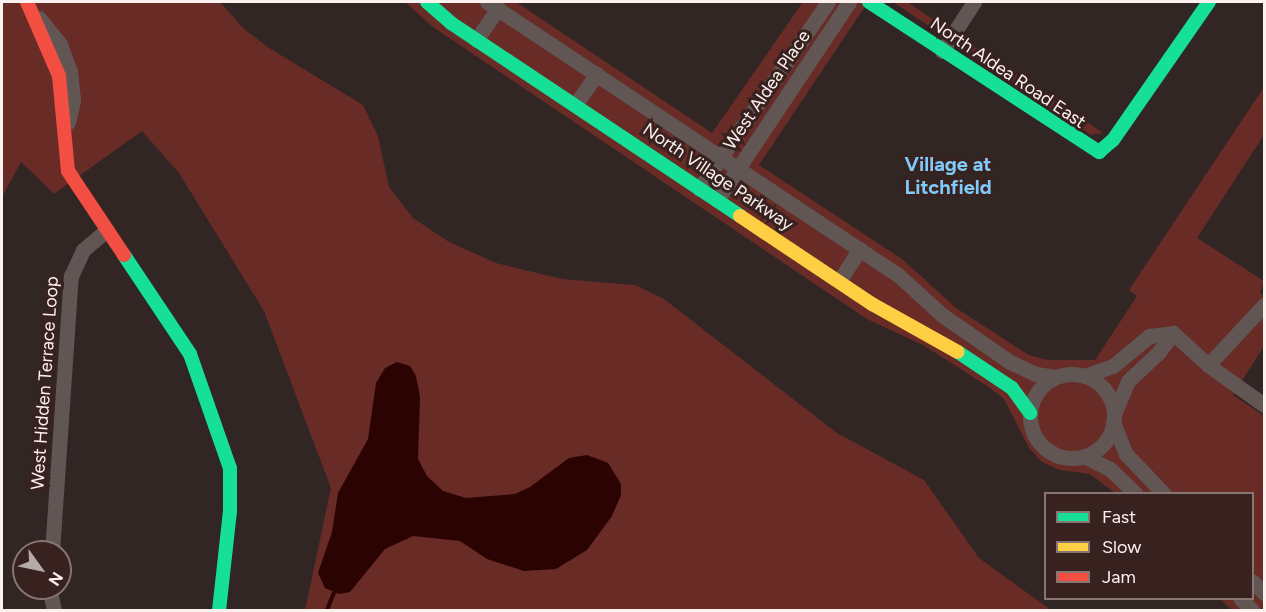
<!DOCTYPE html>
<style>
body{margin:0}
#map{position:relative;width:1266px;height:612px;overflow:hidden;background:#322625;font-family:Figtree,sans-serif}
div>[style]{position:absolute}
.green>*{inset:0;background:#682b26}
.water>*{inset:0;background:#2b0303}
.stream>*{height:4px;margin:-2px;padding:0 2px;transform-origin:2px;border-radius:2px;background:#2b0303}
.street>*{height:15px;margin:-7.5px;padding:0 7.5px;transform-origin:7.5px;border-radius:7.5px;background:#615654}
.street>.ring{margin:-7.5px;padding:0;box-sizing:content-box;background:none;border:15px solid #615654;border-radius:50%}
.fast>*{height:14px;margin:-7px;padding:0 7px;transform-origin:7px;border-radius:7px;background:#16e098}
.slow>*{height:14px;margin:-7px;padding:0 7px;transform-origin:7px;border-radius:7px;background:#ffcf43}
.jam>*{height:14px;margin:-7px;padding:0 7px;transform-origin:7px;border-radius:7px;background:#f24e42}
span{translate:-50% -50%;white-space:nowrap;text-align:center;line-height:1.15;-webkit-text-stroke:6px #38221f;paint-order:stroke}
.street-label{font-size:18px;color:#fdf1ef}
.neighbourhood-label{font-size:20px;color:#7fcaf9;font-weight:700}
.frame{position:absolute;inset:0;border:3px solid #fdf1ef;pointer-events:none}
.legend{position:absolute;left:1044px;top:492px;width:210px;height:108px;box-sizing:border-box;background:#38221f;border:2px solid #877572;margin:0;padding:8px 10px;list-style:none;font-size:18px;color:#fdf1ef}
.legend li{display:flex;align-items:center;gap:12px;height:30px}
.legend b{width:30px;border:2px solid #877572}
.north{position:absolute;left:12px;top:540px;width:60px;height:60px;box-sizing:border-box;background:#38221f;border:2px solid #877572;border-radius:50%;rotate:123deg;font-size:16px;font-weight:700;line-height:24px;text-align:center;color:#fdf1ef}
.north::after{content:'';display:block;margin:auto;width:21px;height:27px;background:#b6aaa8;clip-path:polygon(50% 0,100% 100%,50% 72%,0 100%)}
</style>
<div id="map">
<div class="green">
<div style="clip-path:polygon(2px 2px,220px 2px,244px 29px,269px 48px,363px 105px,378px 136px,389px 187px,413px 218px,449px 242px,496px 263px,562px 279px,635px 285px,664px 299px,837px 433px,924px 480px,979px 558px,1051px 610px,305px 610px,331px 488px,264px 311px,179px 173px,142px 131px,54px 194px,21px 162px,2px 197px)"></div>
<div style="clip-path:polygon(405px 2px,516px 2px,712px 133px,803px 2px,868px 2px,759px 165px,902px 259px,956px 308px,1029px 355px,1047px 360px,1095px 360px,1137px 296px,1129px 290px,1264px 87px,1264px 135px,1197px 238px,1264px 281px,1260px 293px,1264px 296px,1264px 346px,1233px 395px,1264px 416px,1264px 610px,1232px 610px,1220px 599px,1252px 598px,1252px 494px,1115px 493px,1090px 474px,1060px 470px,1042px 462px,1029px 448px,1004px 399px,987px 386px,923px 345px,867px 319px,433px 27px)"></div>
<div style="clip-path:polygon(893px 2px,907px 2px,1103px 133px,1091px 135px)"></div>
</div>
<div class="water">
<div style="clip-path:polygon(397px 362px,410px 366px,416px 376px,420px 397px,418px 459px,427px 476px,443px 491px,466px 498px,515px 494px,530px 487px,569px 458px,587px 455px,608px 463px,621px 484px,621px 495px,612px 516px,587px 550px,556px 569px,524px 571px,487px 559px,460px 541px,413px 536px,385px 549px,350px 592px,339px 594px,325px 588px,318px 573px,332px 532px,338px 493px,368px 439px,376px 383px,385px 368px)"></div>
</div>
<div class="stream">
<div style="left:327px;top:610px;width:18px;rotate:-68deg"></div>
</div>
<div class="street">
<div style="left:487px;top:2px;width:492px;rotate:33.6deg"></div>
<div style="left:897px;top:274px;width:61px;rotate:42.3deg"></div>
<div style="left:942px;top:315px;width:83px;rotate:34.7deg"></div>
<div style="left:1010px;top:362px;width:29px;rotate:25deg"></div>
<div style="left:1036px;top:374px;width:19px;rotate:9deg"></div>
<div style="left:39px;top:18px;width:33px;rotate:51deg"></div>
<div style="left:60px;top:44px;width:29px;rotate:70deg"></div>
<div style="left:70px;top:71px;width:30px;rotate:84deg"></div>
<div style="left:73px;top:101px;width:22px;rotate:103deg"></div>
<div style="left:476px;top:40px;width:39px;rotate:-55deg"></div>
<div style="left:942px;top:51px;width:59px;rotate:-56.9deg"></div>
<div style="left:575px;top:105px;width:38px;rotate:-55deg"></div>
<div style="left:699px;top:189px;width:227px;rotate:-55.4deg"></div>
<div style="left:717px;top:200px;width:238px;rotate:-56.3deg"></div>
<div style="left:839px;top:281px;width:38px;rotate:-57deg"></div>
<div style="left:1173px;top:333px;width:47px;rotate:42.4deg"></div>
<div style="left:1208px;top:365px;width:69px;rotate:35.5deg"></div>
<div style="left:1208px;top:365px;width:82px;rotate:-47deg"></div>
<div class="ring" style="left:1030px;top:374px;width:69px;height:69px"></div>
<div style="left:1085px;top:376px;width:30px;rotate:-20deg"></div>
<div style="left:1113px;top:366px;width:47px;rotate:-39.8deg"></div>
<div style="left:1149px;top:336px;width:24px;rotate:-7deg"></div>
<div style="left:1114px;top:414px;width:36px;rotate:-67deg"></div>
<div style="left:1128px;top:381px;width:42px;rotate:-43.1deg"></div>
<div style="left:1159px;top:352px;width:24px;rotate:-54deg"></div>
<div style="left:1113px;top:422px;width:35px;rotate:68deg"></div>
<div style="left:1126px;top:454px;width:55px;rotate:46.5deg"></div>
<div style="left:1084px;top:456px;width:29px;rotate:27deg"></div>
<div style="left:1110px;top:469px;width:36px;rotate:44deg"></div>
<div style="left:52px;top:552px;width:277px;rotate:-86.1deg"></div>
<div style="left:71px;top:276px;width:29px;rotate:-65deg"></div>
<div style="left:83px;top:250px;width:31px;rotate:-40deg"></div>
<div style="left:1252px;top:581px;width:17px;rotate:45deg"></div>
<div style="left:49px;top:588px;width:23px;rotate:77deg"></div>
<div style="left:1240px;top:598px;width:17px;rotate:45deg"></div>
</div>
<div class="fast">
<div style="left:427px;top:2px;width:32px;rotate:41deg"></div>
<div style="left:451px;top:23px;width:348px;rotate:33.7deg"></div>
<div style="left:869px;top:2px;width:275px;rotate:33.1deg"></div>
<div style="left:1099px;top:152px;width:18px;rotate:-41deg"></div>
<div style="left:1113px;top:140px;width:168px;rotate:-55.2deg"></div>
<div style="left:124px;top:255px;width:119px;rotate:56.3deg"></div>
<div style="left:190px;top:354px;width:121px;rotate:70.7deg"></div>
<div style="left:230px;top:468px;width:43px;rotate:90deg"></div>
<div style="left:230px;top:511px;width:100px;rotate:96.3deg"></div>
<div style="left:958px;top:352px;width:65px;rotate:33.7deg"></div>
<div style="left:1012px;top:388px;width:31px;rotate:54deg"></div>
</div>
<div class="slow">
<div style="left:740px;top:216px;width:159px;rotate:33.7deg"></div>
<div style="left:872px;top:304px;width:98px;rotate:29.2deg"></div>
</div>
<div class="jam">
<div style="left:27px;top:2px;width:81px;rotate:66.6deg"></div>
<div style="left:59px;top:76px;width:95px;rotate:84.6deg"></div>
<div style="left:68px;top:171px;width:101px;rotate:56.3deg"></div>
</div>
<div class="street-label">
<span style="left:1008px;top:73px;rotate:34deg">North Aldea Road East</span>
<span style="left:767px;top:90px;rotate:-56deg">West Aldea Place</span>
<span style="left:718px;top:177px;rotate:34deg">North Village Parkway</span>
<span style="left:45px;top:383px;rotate:-86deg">West Hidden Terrace Loop</span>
</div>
<div class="neighbourhood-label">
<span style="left:948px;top:176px">Village at<br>Litchfield</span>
</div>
<div class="frame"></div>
<ul class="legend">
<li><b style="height:8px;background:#16e098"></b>Fast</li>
<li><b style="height:8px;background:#ffcf43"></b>Slow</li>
<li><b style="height:8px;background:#f24e42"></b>Jam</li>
</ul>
<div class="north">N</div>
</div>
